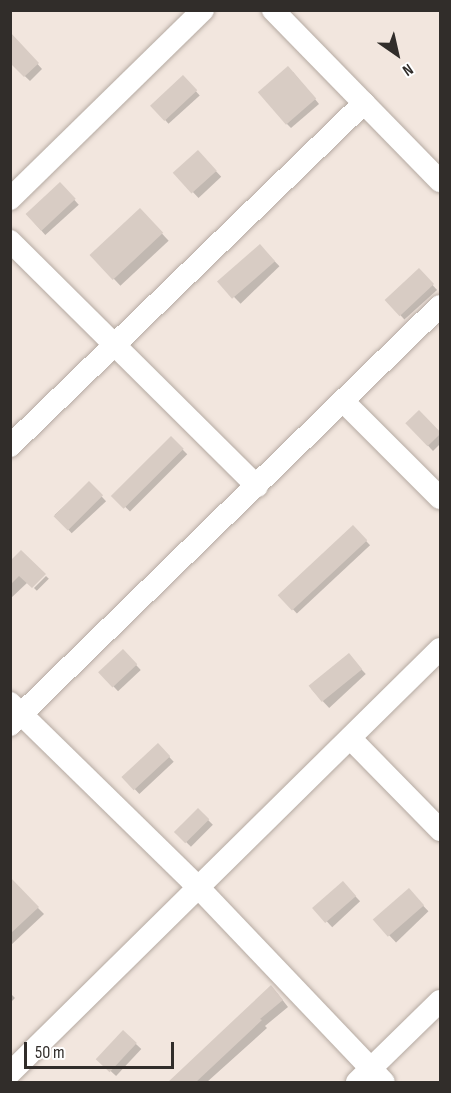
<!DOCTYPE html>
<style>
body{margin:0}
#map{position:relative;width:451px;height:1093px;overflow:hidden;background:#f2e6de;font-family:"Sofia Sans Condensed",sans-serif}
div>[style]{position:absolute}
.shadow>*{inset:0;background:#0003;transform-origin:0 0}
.building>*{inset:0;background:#d8ccc4;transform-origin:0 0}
.roads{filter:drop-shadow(0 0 2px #b5aaa2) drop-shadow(0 0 2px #b5aaa2)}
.minor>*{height:22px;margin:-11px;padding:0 11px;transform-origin:11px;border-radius:11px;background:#fff}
span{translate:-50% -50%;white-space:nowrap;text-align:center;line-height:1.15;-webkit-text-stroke:4.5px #fff;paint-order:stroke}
.frame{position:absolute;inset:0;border:12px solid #312d2a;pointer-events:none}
.north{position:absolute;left:367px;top:24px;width:60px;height:60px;-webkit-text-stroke:4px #fff;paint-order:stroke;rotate:146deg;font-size:16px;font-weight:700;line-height:24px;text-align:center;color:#312d2a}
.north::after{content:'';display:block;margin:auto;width:21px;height:27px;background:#312d2a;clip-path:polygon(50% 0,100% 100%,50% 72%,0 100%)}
.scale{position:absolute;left:24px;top:1042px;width:150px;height:27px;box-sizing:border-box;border:3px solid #312d2a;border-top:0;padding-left:8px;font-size:18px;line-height:21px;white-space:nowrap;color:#312d2a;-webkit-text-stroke:4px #fff;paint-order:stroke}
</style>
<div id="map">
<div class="shadow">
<div style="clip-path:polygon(10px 33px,42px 69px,30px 81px,10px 62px)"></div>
<div style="clip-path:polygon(293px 72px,319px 104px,291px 128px,286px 123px)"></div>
<div style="left:183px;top:77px;width:25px;height:42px;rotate:48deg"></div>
<div style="left:198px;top:152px;width:34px;height:31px;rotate:47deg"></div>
<div style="left:60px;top:184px;width:28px;height:45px;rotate:48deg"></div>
<div style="left:140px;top:210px;width:42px;height:66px;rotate:47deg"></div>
<div style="left:260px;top:246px;width:28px;height:54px;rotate:46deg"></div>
<div style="left:419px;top:270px;width:27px;height:44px;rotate:48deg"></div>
<div style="clip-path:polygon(419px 412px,440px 435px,440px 444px,433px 451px,407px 423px)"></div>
<div style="left:171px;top:438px;width:23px;height:81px;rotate:45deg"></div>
<div style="left:89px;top:483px;width:25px;height:47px;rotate:47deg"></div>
<div style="left:353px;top:527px;width:25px;height:100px;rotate:47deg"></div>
<div style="clip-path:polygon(10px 562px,28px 582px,10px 599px)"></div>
<div style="left:46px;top:576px;width:4px;height:17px;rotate:45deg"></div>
<div style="left:123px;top:651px;width:26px;height:31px;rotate:47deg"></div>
<div style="left:348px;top:655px;width:26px;height:50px;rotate:47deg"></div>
<div style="left:158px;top:745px;width:23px;height:47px;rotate:47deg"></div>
<div style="left:198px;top:810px;width:21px;height:31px;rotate:45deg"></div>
<div style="left:343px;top:883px;width:25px;height:38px;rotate:47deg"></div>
<div style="clip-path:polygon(16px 886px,44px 914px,10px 946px,10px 891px)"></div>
<div style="left:409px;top:891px;width:28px;height:45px;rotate:46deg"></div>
<div style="clip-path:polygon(10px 993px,15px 998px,10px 1003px)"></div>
<div style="clip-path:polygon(277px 993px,288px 1007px,265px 1026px,267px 1028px,207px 1082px,169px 1082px)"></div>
<div style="left:123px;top:1032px;width:25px;height:37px;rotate:43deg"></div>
</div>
<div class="building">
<div style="clip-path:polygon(10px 32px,39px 63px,24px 77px,10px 63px)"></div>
<div style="left:288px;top:66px;width:43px;height:40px;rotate:49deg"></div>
<div style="left:183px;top:75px;width:21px;height:45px;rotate:47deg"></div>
<div style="left:198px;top:150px;width:28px;height:34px;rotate:48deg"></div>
<div style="left:60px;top:182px;width:23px;height:47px;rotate:47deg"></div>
<div style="left:140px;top:208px;width:34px;height:69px;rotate:47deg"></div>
<div style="left:260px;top:244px;width:23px;height:57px;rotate:49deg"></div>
<div style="left:419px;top:268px;width:22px;height:47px;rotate:47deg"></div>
<div style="left:419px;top:410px;width:32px;height:19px;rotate:46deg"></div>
<div style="left:171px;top:436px;width:18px;height:85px;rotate:45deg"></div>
<div style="left:89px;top:481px;width:20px;height:50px;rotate:45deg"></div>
<div style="left:353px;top:525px;width:21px;height:103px;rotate:47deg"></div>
<div style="clip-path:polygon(21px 550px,46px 574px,32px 588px,19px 576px,10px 585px,10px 561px)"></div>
<div style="left:123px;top:649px;width:21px;height:34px;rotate:47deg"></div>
<div style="left:349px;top:653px;width:21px;height:52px;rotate:51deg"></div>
<div style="left:158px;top:743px;width:18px;height:50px;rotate:47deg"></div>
<div style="left:198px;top:808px;width:16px;height:34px;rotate:45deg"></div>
<div style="clip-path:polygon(10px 877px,39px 907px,10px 934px)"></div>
<div style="left:343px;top:881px;width:20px;height:41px;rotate:49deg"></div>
<div style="left:409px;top:888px;width:23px;height:48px;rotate:49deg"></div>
<div style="clip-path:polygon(271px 985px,283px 1000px,260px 1019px,262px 1020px,195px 1083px,167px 1083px)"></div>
<div style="left:123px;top:1030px;width:19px;height:40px;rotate:43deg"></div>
</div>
<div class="roads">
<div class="minor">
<div style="left:273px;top:10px;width:239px;rotate:45.7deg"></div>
<div style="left:10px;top:199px;width:270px;rotate:-44.4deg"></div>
<div style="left:10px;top:241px;width:348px;rotate:44.8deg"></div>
<div style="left:343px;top:401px;width:137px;rotate:45deg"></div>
<div style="left:10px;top:446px;width:493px;rotate:-44.1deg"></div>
<div style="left:10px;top:703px;width:263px;rotate:44.4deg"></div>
<div style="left:198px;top:887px;width:269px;rotate:46.4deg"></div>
<div style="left:10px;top:725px;width:600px;rotate:-44.26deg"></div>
<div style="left:350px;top:738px;width:129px;rotate:45.6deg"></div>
<div style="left:10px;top:1073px;width:604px;rotate:-44.6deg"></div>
<div style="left:357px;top:1082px;width:116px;rotate:-44.3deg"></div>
</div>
</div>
<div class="frame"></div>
<div class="north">N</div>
<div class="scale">50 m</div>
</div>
